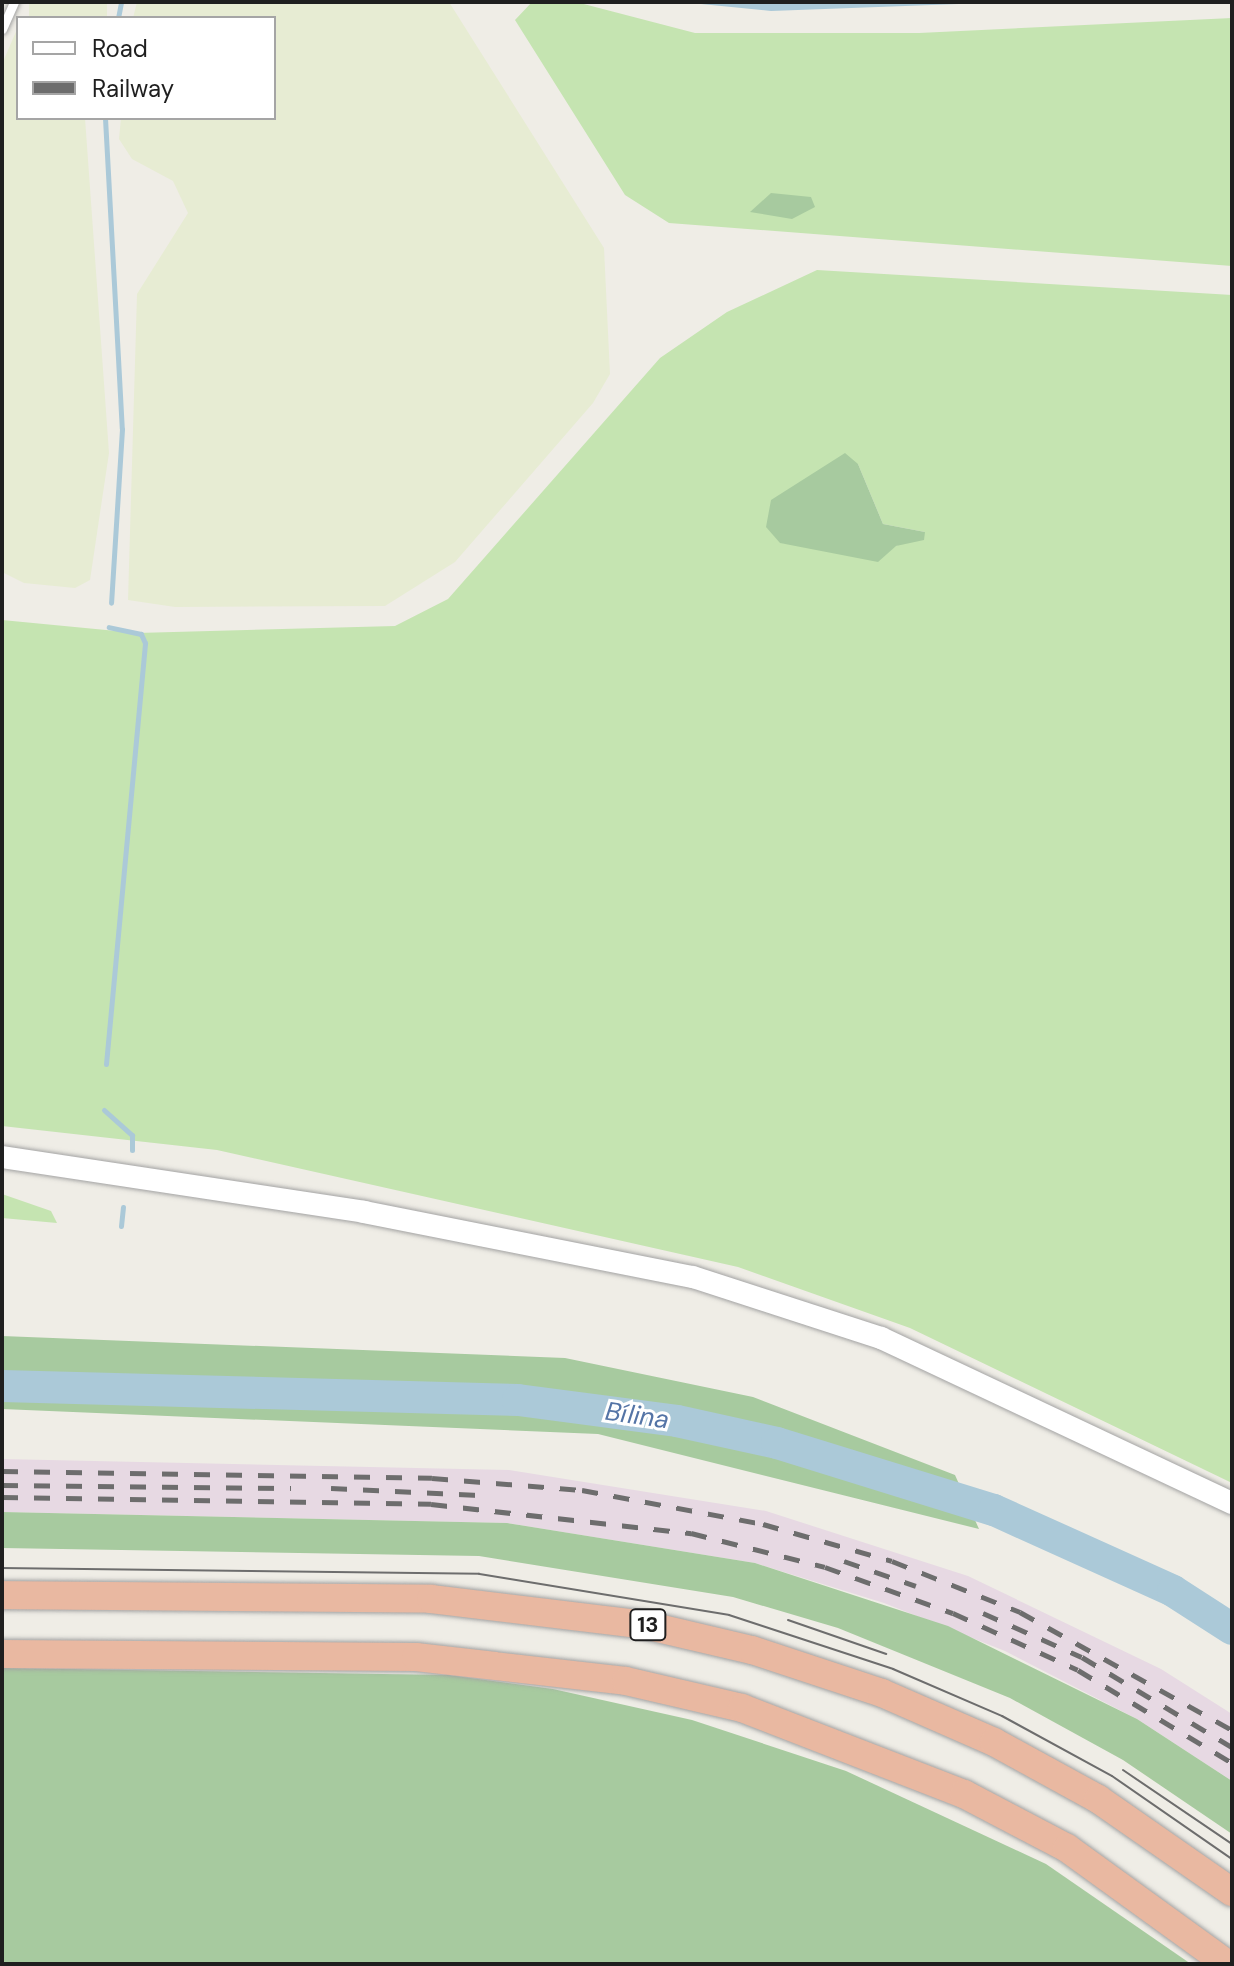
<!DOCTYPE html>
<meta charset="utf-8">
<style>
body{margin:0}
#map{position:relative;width:1234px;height:1966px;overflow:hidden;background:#efede6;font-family:"DM Sans",sans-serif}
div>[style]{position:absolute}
.industrial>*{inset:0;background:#e7d9e3}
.farmland>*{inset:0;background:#e7ecd3;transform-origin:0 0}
.grass>*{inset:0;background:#c5e4b1}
.forest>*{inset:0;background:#a7ca9f}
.water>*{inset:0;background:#abc9d8}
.stream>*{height:5px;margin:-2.5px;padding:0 2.5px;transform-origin:2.5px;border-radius:2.5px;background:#abc9d8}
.river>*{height:32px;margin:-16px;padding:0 16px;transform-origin:16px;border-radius:16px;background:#abc9d8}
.roads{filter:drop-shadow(0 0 2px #a3a3a3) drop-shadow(0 0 2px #a3a3a3)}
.service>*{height:9px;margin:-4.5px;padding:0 4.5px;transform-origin:4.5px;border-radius:4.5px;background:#fff}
.tertiary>*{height:22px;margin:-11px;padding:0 11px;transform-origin:11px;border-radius:11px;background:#fff}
.trunk>*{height:28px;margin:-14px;padding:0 14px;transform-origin:14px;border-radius:14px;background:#e9b8a1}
.tram>*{height:2px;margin:-1px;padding:0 1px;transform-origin:1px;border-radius:1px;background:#6d6d6d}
.rail>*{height:5px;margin-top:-2.5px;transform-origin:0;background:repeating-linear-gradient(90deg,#6d6d6d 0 16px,transparent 0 32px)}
span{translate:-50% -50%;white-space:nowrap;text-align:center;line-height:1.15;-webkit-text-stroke:6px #fff;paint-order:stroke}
.shield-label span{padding:2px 6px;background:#fff;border:2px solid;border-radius:6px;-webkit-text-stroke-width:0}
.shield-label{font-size:22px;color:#1f1f1f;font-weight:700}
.water-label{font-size:26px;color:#5474a6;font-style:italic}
.frame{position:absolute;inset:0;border:4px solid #1f1f1f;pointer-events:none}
.legend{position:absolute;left:16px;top:16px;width:260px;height:104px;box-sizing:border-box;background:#fff;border:2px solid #a5a5a5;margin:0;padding:10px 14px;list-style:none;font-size:24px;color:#1f1f1f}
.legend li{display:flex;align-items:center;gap:16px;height:40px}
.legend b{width:40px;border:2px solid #a5a5a5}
</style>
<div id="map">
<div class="industrial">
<div style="clip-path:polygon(2px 1459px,509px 1470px,766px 1511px,968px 1576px,1161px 1669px,1232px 1714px,1232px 1781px,1137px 1719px,1005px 1651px,884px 1603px,755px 1563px,507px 1523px,2px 1512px)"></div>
</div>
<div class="farmland">
<div style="left:29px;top:2px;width:78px;height:17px"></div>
<div style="clip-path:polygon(137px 2px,449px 2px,604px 248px,610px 374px,593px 403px,455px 562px,385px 606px,175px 607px,128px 600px,137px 294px,188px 213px,173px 181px,132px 159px,119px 139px,121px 118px,274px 118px,274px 18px,133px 18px)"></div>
<div style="clip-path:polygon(18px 27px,18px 118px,85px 118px,109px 453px,90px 580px,75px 588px,24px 583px,2px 572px,2px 64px)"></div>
</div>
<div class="grass">
<div style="clip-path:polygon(532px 2px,576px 2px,695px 33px,919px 33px,1232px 18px,1232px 266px,669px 223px,625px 195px,515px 20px)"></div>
<div style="clip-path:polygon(evenodd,817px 270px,1232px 295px,1232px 1483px,910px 1328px,738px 1267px,217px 1150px,2px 1126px,2px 620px,137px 633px,395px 626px,448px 599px,660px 358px,727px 312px,817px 270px,858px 464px,883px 524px,925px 532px,896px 546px,780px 543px,858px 464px)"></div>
<div style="clip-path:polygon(2px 1194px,51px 1211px,57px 1223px,2px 1218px)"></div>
</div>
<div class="forest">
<div style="clip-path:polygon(771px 193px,811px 197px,815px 207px,792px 219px,750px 212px)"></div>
<div style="clip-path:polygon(845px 453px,858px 464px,883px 524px,925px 532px,924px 540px,896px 546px,878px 562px,780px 543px,766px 527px,771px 500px)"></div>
<div style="clip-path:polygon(2px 1336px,565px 1358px,753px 1397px,955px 1475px,979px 1529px,598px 1434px,2px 1409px)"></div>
<div style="clip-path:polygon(2px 1512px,507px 1523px,755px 1563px,948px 1626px,1137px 1719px,1232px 1781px,1232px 1834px,1123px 1760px,1010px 1698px,838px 1628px,733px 1597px,479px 1556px,2px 1548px)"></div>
<div style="clip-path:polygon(2px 1668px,448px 1675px,553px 1689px,692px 1720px,846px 1771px,1046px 1864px,1191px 1964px,2px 1964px)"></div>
</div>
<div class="water">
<div style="clip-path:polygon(681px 2px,1012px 2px,771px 11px)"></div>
</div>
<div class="stream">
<div style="left:118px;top:18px;width:16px;rotate:-79deg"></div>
<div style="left:105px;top:118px;width:311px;rotate:86.9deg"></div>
<div style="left:122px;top:429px;width:174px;rotate:93.6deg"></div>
<div style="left:106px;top:1064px;width:423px;rotate:-84.7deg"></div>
<div style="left:145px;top:643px;width:10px;rotate:-114deg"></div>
<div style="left:141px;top:634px;width:33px;rotate:-168deg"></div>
<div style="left:104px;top:1110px;width:38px;rotate:42deg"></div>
<div style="left:132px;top:1135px;width:15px;rotate:90deg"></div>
<div style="left:121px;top:1226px;width:19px;rotate:-84deg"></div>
</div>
<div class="river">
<div style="left:2px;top:1386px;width:516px;rotate:1.55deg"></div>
<div style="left:518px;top:1400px;width:160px;rotate:7.5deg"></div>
<div style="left:677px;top:1421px;width:102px;rotate:12.4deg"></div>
<div style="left:777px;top:1443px;width:227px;rotate:17.2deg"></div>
<div style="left:994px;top:1510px;width:196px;rotate:24.3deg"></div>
<div style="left:1173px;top:1591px;width:70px;rotate:32.8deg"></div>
</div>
<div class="roads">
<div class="service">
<div style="left:2px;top:29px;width:30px;rotate:-66deg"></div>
</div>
<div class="tertiary">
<div style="left:2px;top:1157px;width:366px;rotate:8.6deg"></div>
<div style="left:364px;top:1212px;width:335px;rotate:11.2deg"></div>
<div style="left:693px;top:1277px;width:198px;rotate:18deg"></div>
<div style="left:881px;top:1338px;width:388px;rotate:25.2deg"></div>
</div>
<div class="trunk">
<div style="left:2px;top:1595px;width:429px;rotate:0.5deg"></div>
<div style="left:431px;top:1599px;width:216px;rotate:6.9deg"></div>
<div style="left:645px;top:1625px;width:110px;rotate:13.2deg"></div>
<div style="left:752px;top:1650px;width:137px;rotate:18.3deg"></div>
<div style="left:882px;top:1693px;width:122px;rotate:23.6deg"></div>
<div style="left:994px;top:1742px;width:119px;rotate:28.7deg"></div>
<div style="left:1098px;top:1799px;width:163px;rotate:34.8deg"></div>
<div style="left:2px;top:1654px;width:414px;rotate:0.4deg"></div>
<div style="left:416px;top:1657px;width:211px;rotate:6.5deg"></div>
<div style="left:626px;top:1681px;width:119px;rotate:13.1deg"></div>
<div style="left:742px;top:1708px;width:238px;rotate:21.2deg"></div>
<div style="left:964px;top:1794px;width:116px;rotate:27.7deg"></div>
<div style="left:1067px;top:1848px;width:198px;rotate:35.9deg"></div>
</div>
</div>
<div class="tram">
<div style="left:2px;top:1568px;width:477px;rotate:0.7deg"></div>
<div style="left:479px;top:1574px;width:253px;rotate:9.3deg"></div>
<div style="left:729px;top:1615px;width:173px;rotate:18.2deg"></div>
<div style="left:893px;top:1669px;width:119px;rotate:23.3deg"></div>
<div style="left:1002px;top:1716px;width:125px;rotate:28.6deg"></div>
<div style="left:1112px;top:1776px;width:146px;rotate:34.7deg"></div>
<div style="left:788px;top:1620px;width:104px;rotate:19.1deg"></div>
<div style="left:1123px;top:1770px;width:132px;rotate:34.2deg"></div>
</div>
<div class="rail">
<div style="left:2px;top:1471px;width:430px;rotate:0.9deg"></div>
<div style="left:432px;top:1478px;width:150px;rotate:4.6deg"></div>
<div style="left:582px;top:1490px;width:184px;rotate:10.6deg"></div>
<div style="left:763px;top:1524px;width:134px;rotate:16deg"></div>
<div style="left:892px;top:1561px;width:138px;rotate:21.7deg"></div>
<div style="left:1020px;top:1612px;width:243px;rotate:29.1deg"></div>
<div style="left:2px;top:1485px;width:289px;rotate:0.6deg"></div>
<div style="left:331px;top:1488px;width:148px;rotate:2.7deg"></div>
<div style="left:2px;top:1497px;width:429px;rotate:0.9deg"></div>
<div style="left:431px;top:1504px;width:262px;rotate:6.4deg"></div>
<div style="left:691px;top:1533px;width:138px;rotate:14.2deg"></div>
<div style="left:825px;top:1567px;width:136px;rotate:19.8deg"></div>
<div style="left:953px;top:1613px;width:137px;rotate:24.5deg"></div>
<div style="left:1078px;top:1670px;width:180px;rotate:31.1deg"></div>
<div style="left:844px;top:1561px;width:76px;rotate:19.1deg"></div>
<div style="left:983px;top:1613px;width:108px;rotate:24deg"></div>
<div style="left:1082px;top:1657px;width:175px;rotate:31deg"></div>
</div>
<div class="shield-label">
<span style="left:648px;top:1625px">13</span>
</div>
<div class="water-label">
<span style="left:637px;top:1416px;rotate:8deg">Bílina</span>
</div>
<div class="frame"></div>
<ul class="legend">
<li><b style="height:10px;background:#fff"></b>Road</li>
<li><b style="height:10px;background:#6d6d6d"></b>Railway</li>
</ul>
</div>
